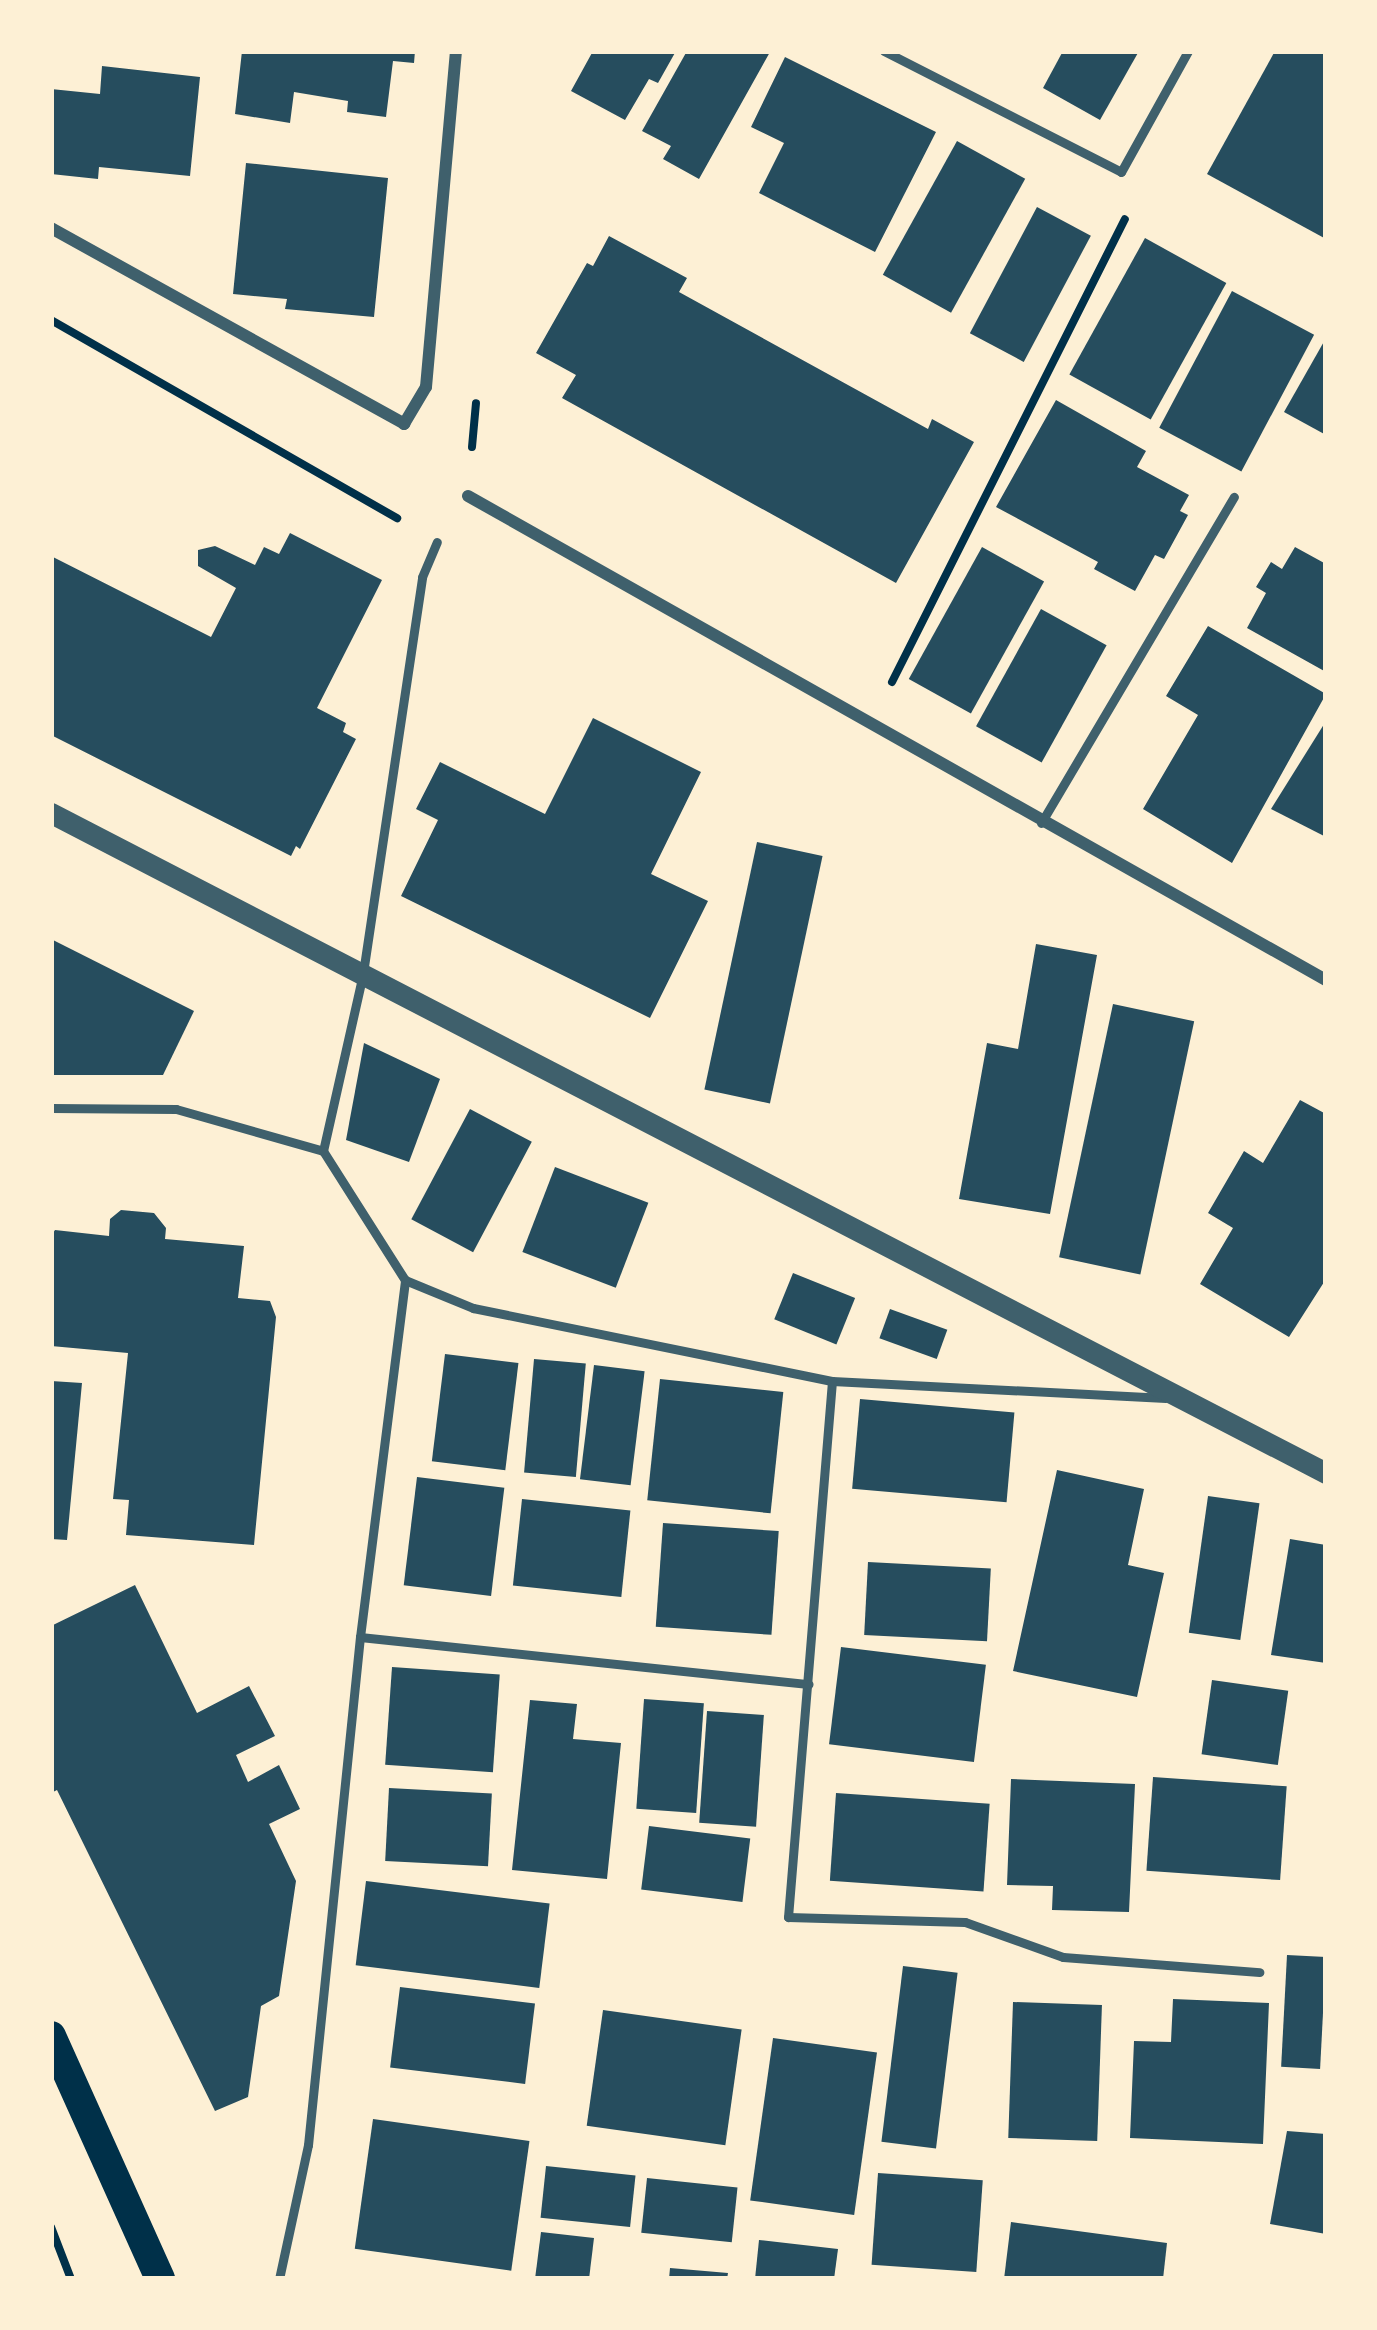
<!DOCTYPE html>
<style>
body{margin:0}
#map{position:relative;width:1377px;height:2330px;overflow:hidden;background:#fdf0d5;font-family:"Work Sans",sans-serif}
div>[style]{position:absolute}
.building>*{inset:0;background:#264d5e;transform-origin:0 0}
.path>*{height:8px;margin:-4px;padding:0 4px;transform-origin:4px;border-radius:4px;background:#003049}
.service>*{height:9px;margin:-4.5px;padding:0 4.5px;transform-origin:4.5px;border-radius:4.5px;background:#3f606c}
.minor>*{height:12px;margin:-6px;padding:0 6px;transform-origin:6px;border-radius:6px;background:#3f606c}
.tertiary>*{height:21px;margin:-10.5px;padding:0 10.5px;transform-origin:10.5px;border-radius:10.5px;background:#3f606c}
.primary>*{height:30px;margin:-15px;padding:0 15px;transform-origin:15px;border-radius:15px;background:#003049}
span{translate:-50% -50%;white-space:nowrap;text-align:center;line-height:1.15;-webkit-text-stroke:12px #fdf0d5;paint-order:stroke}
.frame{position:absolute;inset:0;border:54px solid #fdf0d5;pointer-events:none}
</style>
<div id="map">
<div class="building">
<div style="clip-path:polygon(242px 51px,415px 51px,414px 63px,393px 61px,386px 117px,347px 112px,348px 101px,294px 92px,290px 123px,235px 114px)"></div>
<div style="clip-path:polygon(593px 51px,676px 51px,658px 83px,649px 79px,625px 120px,571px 91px)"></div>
<div style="clip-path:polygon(687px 51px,770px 52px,699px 179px,663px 159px,671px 146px,642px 131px)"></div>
<div style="clip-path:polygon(1063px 51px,1139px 51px,1100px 120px,1043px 88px)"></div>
<div style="clip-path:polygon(1275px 51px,1326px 51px,1326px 239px,1207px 174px)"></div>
<div style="clip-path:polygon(785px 57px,936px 132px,875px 252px,759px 193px,784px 143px,751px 127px)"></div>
<div style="clip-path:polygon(102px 66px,200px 77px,190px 176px,99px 167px,98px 179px,51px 174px,51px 89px,100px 94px)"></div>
<div style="left:957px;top:141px;width:78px;height:153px;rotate:29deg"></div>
<div style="clip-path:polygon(246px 163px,388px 178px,374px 317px,285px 309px,287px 299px,233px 294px)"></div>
<div style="left:1037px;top:207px;width:61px;height:143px;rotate:28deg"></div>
<div style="clip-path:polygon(609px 236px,687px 278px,679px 292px,928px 429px,932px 419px,974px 442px,896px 583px,562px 398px,576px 375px,536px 353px,587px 263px,593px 266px)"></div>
<div style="left:1145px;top:238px;width:93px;height:156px;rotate:29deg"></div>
<div style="left:1232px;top:291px;width:93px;height:155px;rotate:28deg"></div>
<div style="clip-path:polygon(1326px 338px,1326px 435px,1284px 412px)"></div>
<div style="clip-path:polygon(1056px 400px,1146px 451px,1137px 467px,1189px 495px,1180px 511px,1188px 515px,1164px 559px,1155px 555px,1135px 591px,1094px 569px,1098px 562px,996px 507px)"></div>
<div style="clip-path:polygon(290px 533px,382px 580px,317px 708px,346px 723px,343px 732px,356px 739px,300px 849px,296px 846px,291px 856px,51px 735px,51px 556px,211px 637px,236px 588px,198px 566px,198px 550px,215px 546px,255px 565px,264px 547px,279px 554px)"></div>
<div style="left:982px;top:547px;width:71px;height:151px;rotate:29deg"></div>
<div style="clip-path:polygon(1295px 547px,1326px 564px,1326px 672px,1247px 628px,1266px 593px,1256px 587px,1271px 562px,1282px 569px)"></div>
<div style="left:1041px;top:609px;width:75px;height:134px;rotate:29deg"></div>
<div style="clip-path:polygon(1208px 626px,1326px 694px,1232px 863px,1143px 809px,1198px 715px,1166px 696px)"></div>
<div style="clip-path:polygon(593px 718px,701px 772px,651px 874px,708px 901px,650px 1018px,401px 896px,438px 820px,416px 809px,440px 762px,545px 814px)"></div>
<div style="clip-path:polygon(1326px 721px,1326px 837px,1271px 809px)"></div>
<div style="left:757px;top:842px;width:67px;height:253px;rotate:12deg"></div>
<div style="clip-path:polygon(51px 939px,194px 1011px,163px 1075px,51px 1075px)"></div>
<div style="clip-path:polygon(1036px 944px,1097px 955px,1050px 1214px,959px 1199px,987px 1043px,1018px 1049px)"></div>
<div style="left:1113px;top:1004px;width:83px;height:259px;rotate:12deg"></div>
<div style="clip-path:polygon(364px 1043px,440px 1079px,409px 1162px,346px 1140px)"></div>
<div style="clip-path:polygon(1300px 1100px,1326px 1114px,1326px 1279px,1289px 1337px,1200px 1284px,1233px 1228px,1208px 1213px,1244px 1151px,1263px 1163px)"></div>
<div style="left:470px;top:1109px;width:70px;height:125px;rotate:28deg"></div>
<div style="left:555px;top:1167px;width:100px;height:91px;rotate:21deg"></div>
<div style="clip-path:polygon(121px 1210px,154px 1213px,166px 1228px,165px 1239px,244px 1246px,238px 1298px,270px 1301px,276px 1317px,254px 1545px,126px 1535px,129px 1500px,113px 1499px,128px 1353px,51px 1346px,51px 1236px,55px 1230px,109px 1236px,110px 1219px)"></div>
<div style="left:793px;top:1273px;width:67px;height:50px;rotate:22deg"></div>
<div style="left:890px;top:1309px;width:61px;height:31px;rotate:20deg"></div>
<div style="left:445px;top:1354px;width:74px;height:108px;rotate:7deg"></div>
<div style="left:534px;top:1359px;width:52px;height:114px;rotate:5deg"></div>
<div style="left:594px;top:1365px;width:51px;height:115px;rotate:7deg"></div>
<div style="left:660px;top:1379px;width:124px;height:122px;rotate:6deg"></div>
<div style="clip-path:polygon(51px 1381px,82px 1383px,67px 1540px,51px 1539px)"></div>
<div style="left:860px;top:1399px;width:155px;height:90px;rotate:5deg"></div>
<div style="clip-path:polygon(1057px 1470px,1144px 1489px,1128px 1565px,1164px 1573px,1137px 1697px,1013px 1671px)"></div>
<div style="left:417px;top:1477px;width:88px;height:109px;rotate:7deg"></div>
<div style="left:1208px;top:1496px;width:52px;height:138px;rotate:8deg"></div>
<div style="left:522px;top:1499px;width:109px;height:87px;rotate:6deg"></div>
<div style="left:663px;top:1523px;width:116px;height:104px;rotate:4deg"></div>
<div style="clip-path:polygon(1290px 1539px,1326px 1545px,1326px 1663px,1271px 1655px)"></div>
<div style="left:868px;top:1562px;width:123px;height:73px;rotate:3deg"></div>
<div style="clip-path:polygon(135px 1585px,197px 1713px,249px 1686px,275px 1736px,236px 1755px,248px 1782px,279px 1765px,300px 1809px,269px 1824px,296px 1881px,279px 1996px,261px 2006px,248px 2097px,215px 2111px,57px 1790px,51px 1793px,51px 1626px)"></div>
<div style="left:841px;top:1647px;width:146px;height:98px;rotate:7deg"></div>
<div style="left:392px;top:1667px;width:108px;height:98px;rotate:4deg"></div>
<div style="left:1212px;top:1680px;width:77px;height:75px;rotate:8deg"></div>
<div style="left:644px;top:1699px;width:60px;height:110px;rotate:4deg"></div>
<div style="clip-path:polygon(530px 1700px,577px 1704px,573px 1739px,621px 1743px,607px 1879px,512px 1870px)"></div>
<div style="left:707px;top:1711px;width:57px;height:112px;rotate:4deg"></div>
<div style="left:1153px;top:1777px;width:134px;height:94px;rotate:4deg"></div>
<div style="clip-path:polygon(1011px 1779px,1135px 1784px,1129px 1912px,1052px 1910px,1053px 1886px,1007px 1885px)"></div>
<div style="left:389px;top:1788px;width:103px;height:73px;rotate:3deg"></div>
<div style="left:836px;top:1793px;width:154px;height:88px;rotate:4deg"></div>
<div style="left:649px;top:1826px;width:102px;height:64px;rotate:7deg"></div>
<div style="left:366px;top:1881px;width:185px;height:85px;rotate:7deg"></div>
<div style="left:1287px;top:1955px;width:39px;height:112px;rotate:3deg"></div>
<div style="left:903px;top:1966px;width:55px;height:177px;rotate:7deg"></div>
<div style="left:400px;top:1987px;width:136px;height:81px;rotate:7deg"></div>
<div style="clip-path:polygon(1173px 1999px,1269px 2003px,1263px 2144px,1130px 2138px,1134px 2041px,1171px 2042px)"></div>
<div style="left:1013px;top:2002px;width:89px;height:136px;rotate:2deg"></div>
<div style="left:603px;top:2010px;width:140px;height:117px;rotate:8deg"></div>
<div style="left:773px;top:2038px;width:105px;height:164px;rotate:8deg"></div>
<div style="left:373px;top:2119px;width:158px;height:131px;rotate:8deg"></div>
<div style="clip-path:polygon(1287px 2131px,1326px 2134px,1326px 2234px,1270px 2224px)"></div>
<div style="left:546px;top:2166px;width:90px;height:52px;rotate:6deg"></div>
<div style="left:878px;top:2173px;width:105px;height:92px;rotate:4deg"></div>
<div style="left:647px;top:2178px;width:91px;height:55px;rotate:6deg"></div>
<div style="clip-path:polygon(1011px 2222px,1167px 2243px,1163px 2279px,1004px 2279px)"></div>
<div style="clip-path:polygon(541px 2232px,594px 2238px,589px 2279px,535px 2279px)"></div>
<div style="clip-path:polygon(759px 2240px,838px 2249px,834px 2279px,755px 2279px)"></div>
<div style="clip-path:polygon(670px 2268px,728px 2273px,727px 2279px,669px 2279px)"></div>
</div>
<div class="path">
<div style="left:51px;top:320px;width:399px;rotate:29.8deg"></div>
<div style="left:472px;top:447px;width:44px;rotate:-84.8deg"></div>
<div style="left:892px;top:682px;width:518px;rotate:-63.29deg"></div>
<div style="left:51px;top:2227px;width:56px;rotate:69deg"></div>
</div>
<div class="service">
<div style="left:884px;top:51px;width:266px;rotate:27deg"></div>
<div style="left:1121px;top:172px;width:138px;rotate:-61deg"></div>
<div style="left:1041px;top:823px;width:379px;rotate:-59.4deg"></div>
<div style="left:51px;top:1108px;width:125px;rotate:0.5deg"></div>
<div style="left:176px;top:1109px;width:153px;rotate:15.9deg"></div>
<div style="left:323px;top:1151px;width:182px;rotate:-77.3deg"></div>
<div style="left:363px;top:973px;width:400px;rotate:-81.5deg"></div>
<div style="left:422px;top:577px;width:38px;rotate:-67deg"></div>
<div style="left:405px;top:1280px;width:74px;rotate:22.4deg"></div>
<div style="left:473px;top:1308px;width:366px;rotate:11.5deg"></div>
<div style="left:832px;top:1381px;width:334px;rotate:2.9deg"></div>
<div style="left:832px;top:1381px;width:538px;rotate:94.69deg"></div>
<div style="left:788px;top:1917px;width:177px;rotate:1.6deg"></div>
<div style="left:965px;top:1922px;width:104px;rotate:19.7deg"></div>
<div style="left:1063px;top:1957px;width:197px;rotate:4.4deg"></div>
<div style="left:360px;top:1637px;width:451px;rotate:6deg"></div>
<div style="left:279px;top:2279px;width:137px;rotate:-77.8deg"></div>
<div style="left:308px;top:2145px;width:511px;rotate:-84.16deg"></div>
<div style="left:360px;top:1637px;width:360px;rotate:-82.8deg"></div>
<div style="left:405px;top:1280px;width:153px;rotate:-122.4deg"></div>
</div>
<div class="minor">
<div style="left:51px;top:228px;width:404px;rotate:29deg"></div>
<div style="left:404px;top:424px;width:43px;rotate:-59.3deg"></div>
<div style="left:426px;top:387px;width:337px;rotate:-84.9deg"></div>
<div style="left:468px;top:496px;width:985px;rotate:29.43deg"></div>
</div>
<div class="tertiary">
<div style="left:51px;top:813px;width:1436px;rotate:27.37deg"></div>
</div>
<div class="primary">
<div style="left:51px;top:2036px;width:266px;rotate:65.8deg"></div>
</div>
<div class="frame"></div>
</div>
